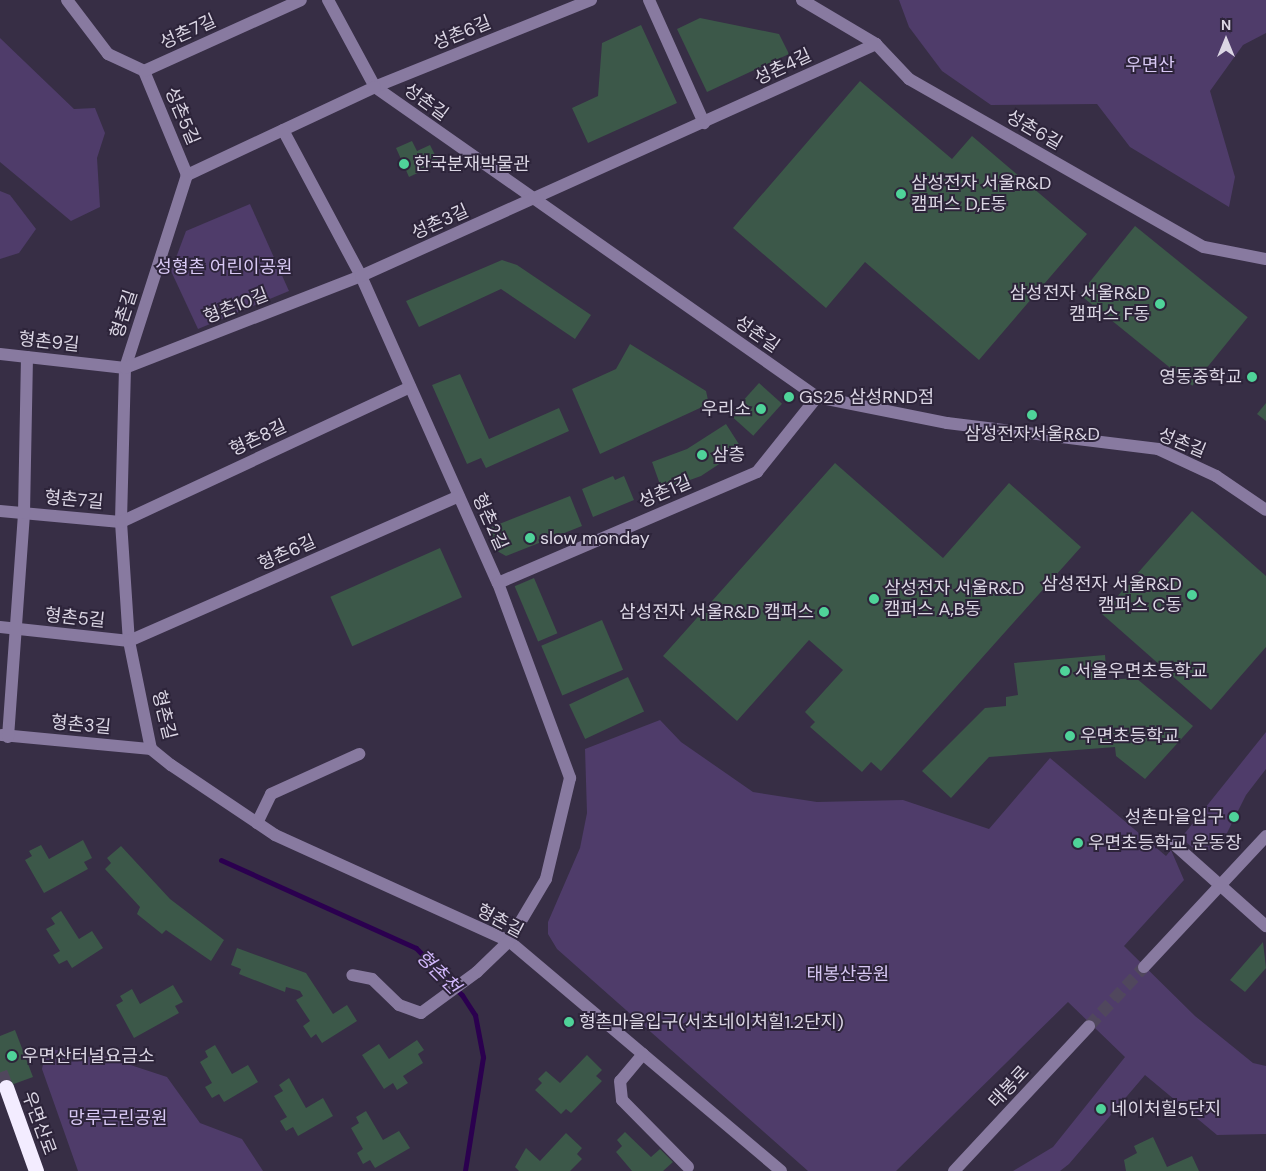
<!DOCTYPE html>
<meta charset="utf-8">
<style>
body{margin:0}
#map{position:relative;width:1266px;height:1171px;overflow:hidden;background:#372e45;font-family:"DM Sans","Noto Sans KR",sans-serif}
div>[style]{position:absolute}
.green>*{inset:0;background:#4f3c6a}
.stream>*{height:5px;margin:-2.5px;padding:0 2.5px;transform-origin:2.5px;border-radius:2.5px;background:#2b004f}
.building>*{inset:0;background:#3c5849;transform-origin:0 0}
.minor-tunnel>*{height:12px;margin-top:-6px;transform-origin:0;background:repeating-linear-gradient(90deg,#50475d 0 12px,transparent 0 18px)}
.highway-tunnel>*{height:15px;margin-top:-7.5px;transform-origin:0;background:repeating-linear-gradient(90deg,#50475d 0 15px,transparent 0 23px)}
.minor>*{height:12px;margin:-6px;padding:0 6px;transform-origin:6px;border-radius:6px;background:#887aa0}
.highway>*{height:15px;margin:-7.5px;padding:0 7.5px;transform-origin:7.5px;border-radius:7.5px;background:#f3ecff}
.dots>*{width:14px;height:14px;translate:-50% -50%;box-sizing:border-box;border:2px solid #2d243a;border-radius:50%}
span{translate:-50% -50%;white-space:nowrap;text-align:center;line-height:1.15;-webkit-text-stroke:4px #2d243a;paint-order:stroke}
.street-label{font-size:18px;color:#dbd6e4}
.park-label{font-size:18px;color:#d8c8f4}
.poi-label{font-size:18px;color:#dbd6e4}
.left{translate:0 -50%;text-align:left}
.right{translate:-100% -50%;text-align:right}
.water-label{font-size:19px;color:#cfb6f9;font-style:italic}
.north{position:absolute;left:1201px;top:15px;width:50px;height:50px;-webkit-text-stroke:4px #2d243a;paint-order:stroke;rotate:0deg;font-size:14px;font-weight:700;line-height:20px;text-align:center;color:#dbd6e4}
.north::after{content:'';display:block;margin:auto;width:18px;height:22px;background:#dbd6e4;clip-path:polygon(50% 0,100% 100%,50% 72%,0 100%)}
</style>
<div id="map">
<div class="green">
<div style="clip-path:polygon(899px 0,1266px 0,1266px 33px,1243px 45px,1210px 91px,1235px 177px,1229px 207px,1130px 147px,1097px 104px,991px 105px,942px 71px,909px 27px)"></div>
<div style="clip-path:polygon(0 38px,74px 109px,95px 108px,105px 133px,97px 158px,100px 207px,71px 221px,0 162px)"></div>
<div style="clip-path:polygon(0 191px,10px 195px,36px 229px,19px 253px,0 259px)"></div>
<div style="clip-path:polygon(250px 204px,289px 291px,198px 329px,171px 271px,186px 231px)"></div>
<div style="clip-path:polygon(660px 720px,681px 742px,753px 792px,817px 802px,903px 800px,989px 829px,1050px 758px,1166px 856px,1171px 850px,1184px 880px,1124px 946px,1195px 1016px,1253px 1063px,1266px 1066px,1266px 1134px,1217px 1135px,1145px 1075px,1069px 1164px,1060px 1171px,1013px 1171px,1053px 1147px,1125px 1057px,1068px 1002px,896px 1171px,808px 1171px,557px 949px,548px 934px,548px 922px,580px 848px,587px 813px,585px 749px)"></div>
<div style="clip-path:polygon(1266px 732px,1266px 769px,1246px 795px,1226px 835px,1212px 849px,1198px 852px,1181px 838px)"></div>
<div style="clip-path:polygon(46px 1050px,85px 1050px,167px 1077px,200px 1123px,242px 1139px,263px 1171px,78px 1171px,42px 1069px)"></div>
</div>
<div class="stream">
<div style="left:221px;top:860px;width:214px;rotate:24.3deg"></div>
<div style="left:416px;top:948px;width:66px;rotate:45.6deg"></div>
<div style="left:462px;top:995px;width:24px;rotate:57deg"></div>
<div style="left:475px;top:1015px;width:43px;rotate:79.2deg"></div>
<div style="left:483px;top:1057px;width:115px;rotate:99deg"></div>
</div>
<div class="building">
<div style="clip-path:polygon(700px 18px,779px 34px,789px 54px,707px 92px,677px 29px)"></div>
<div style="clip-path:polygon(641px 25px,677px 103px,588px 143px,572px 108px,598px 96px,602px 43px)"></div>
<div style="clip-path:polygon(860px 81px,952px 159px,972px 136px,1087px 234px,979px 360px,865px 262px,826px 308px,733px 228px)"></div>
<div style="clip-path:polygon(412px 141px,417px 151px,430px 145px,439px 163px,409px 177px,396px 148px)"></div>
<div style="left:1135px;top:226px;width:145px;height:88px;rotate:39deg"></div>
<div style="clip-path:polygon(502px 260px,517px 265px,591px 315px,575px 339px,501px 289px,419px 327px,406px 301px)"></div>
<div style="clip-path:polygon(630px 344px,706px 391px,708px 400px,700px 408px,600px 454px,572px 389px,616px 369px)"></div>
<div style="clip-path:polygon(460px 374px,489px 439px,559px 408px,569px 431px,486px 468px,481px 458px,467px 464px,432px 385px)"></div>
<div style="left:759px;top:383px;width:31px;height:43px;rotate:42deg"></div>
<div style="clip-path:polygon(1266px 403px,1266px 421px,1257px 414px)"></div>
<div style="clip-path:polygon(726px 424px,742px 449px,701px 476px,662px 490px,652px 462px,687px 449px)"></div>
<div style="clip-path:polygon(835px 463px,943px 558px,1009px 483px,1081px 547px,881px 771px,871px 762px,862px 772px,810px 727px,815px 722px,805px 712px,843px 670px,809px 640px,737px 721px,663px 656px)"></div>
<div style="clip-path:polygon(613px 476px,615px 480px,624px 476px,634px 500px,593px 517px,582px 489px)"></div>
<div style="clip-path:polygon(570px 496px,582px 526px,506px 556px,497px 551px,489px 528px)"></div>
<div style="clip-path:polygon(1192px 511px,1266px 576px,1266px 647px,1211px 710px,1102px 614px)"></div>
<div style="left:440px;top:548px;width:54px;height:120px;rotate:66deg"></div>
<div style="left:534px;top:578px;width:60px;height:21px;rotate:67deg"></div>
<div style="left:602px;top:620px;width:54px;height:66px;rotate:67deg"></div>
<div style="clip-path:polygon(1105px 655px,1107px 680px,1136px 678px,1193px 726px,1145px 779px,1116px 756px,1115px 747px,989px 757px,951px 798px,922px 771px,985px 708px,1006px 706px,1006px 697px,1018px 695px,1014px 663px)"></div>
<div style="left:628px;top:677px;width:38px;height:65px;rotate:65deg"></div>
<div style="clip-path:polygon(83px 840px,92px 858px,84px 862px,88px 869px,44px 893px,25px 860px,32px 856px,29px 851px,41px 845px,49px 859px)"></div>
<div style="clip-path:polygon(121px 846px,170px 899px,224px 940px,211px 961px,166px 930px,162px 934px,137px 914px,140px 907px,105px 869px,111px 863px,107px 858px)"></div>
<div style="clip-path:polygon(61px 911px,79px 939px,92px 931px,103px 948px,72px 968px,67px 960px,59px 964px,53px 955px,60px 951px,46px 929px,55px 924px,51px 918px)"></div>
<div style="clip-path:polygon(1263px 942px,1266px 968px,1245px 992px,1230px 980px)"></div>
<div style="clip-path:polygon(237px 948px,306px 973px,333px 1014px,347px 1005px,357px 1021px,322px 1043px,316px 1034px,311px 1038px,303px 1026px,310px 1021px,296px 1000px,303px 996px,300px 991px,286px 987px,285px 992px,239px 974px,241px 969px,231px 965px)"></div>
<div style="clip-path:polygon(173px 985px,183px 1002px,175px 1006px,179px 1013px,134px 1038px,116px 1005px,123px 1001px,120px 996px,132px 989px,140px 1004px)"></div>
<div style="clip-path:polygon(15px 1030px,33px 1077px,0 1089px,0 1036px)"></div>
<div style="clip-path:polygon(417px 1040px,424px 1050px,418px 1054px,423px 1063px,403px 1076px,408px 1083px,397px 1090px,393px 1083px,384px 1089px,362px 1055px,379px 1044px,389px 1059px)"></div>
<div style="clip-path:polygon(215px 1045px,232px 1074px,248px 1065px,258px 1082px,224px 1102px,219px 1094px,212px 1098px,205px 1087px,212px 1083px,200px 1062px,208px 1057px,205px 1051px)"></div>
<div style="clip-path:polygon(587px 1055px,602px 1070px,596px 1076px,602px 1081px,571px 1113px,566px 1109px,561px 1114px,535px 1090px,542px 1083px,538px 1079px,546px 1071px,560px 1083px)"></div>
<div style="clip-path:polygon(289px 1078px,306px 1108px,323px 1098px,333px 1116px,298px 1136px,293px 1127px,286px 1131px,280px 1121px,287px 1117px,274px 1096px,283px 1091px,279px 1085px)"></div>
<div style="clip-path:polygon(366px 1111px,383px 1140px,399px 1131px,410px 1148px,375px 1168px,370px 1160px,363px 1164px,357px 1153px,363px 1149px,351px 1128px,359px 1123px,356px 1117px)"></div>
<div style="clip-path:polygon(625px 1132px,651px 1157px,660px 1149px,673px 1162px,663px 1171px,632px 1171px,616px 1152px,622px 1146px,617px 1140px)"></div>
<div style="clip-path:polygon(566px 1133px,582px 1148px,577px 1154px,582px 1159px,570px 1171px,519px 1171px,515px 1167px,526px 1148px,540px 1161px)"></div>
<div style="clip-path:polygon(1153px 1137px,1167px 1167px,1192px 1156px,1199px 1171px,1126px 1171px,1124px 1160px,1137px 1153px,1134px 1146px)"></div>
</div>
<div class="minor-tunnel">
<div style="left:1089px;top:1026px;width:81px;rotate:-47deg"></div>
</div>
<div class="highway-tunnel">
<div style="left:0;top:1072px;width:16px;rotate:68deg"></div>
</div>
<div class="minor">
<div style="left:67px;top:0;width:68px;rotate:52.8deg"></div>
<div style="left:108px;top:54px;width:40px;rotate:25deg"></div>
<div style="left:144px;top:71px;width:113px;rotate:67.5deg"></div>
<div style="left:328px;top:0;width:99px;rotate:61.6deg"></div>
<div style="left:375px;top:87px;width:540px;rotate:35.04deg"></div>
<div style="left:817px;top:397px;width:133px;rotate:11.3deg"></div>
<div style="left:947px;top:423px;width:213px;rotate:7deg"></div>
<div style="left:1158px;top:449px;width:64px;rotate:25deg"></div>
<div style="left:1216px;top:476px;width:60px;rotate:34.2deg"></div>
<div style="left:591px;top:0;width:233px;rotate:158.1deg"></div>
<div style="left:375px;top:87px;width:208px;rotate:154.9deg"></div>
<div style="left:187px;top:175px;width:203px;rotate:107.8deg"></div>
<div style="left:125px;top:368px;width:154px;rotate:91.5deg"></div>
<div style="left:121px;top:522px;width:119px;rotate:86.2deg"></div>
<div style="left:129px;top:641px;width:110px;rotate:78.5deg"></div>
<div style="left:151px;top:749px;width:26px;rotate:39deg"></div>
<div style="left:171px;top:765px;width:125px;rotate:33.9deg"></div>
<div style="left:275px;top:835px;width:257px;rotate:24.4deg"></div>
<div style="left:509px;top:941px;width:356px;rotate:40.2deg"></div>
<div style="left:649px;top:0;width:135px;rotate:65.9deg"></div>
<div style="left:802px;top:0;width:86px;rotate:30.7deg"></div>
<div style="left:876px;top:44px;width:48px;rotate:46.7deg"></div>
<div style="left:909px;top:79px;width:339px;rotate:29.7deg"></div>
<div style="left:1204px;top:247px;width:63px;rotate:11deg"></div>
<div style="left:144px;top:71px;width:172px;rotate:-24.3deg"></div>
<div style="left:283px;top:130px;width:166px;rotate:61.9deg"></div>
<div style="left:361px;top:276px;width:336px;rotate:66deg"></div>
<div style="left:498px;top:583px;width:208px;rotate:69.7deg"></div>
<div style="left:570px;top:778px;width:104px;rotate:103.4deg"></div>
<div style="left:546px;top:879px;width:72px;rotate:120.8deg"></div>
<div style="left:509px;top:941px;width:45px;rotate:135.9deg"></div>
<div style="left:477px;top:972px;width:69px;rotate:143.8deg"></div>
<div style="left:421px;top:1013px;width:23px;rotate:-160deg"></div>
<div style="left:399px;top:1005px;width:37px;rotate:-136deg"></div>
<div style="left:372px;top:979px;width:20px;rotate:-169deg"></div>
<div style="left:0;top:354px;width:126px;rotate:6.4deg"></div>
<div style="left:125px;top:368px;width:253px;rotate:-21.3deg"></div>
<div style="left:361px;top:276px;width:565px;rotate:-24.25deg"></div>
<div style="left:0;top:511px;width:121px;rotate:5.2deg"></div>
<div style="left:121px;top:522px;width:319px;rotate:-25deg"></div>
<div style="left:498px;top:583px;width:282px;rotate:-23.2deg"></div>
<div style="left:757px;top:472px;width:96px;rotate:-51.3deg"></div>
<div style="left:0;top:627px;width:130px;rotate:6.2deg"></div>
<div style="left:129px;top:641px;width:360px;rotate:-23.7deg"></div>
<div style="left:2px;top:735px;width:150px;rotate:5.4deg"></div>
<div style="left:8px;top:737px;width:225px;rotate:-85.9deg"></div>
<div style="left:24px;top:513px;width:156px;rotate:-88.9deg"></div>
<div style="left:257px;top:823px;width:32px;rotate:-64deg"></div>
<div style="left:271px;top:794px;width:97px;rotate:-24.4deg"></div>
<div style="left:1175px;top:845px;width:122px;rotate:41.7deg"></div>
<div style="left:1144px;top:967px;width:179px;rotate:-47deg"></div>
<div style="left:643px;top:1054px;width:35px;rotate:130deg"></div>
<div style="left:620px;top:1081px;width:19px;rotate:84deg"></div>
<div style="left:622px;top:1100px;width:94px;rotate:45.4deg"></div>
<div style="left:954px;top:1171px;width:198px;rotate:-47deg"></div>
</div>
<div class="highway">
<div style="left:6px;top:1087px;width:89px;rotate:70.3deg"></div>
</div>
<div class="dots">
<div style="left:404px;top:164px;background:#4fd399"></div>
<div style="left:901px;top:194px;background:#4fd399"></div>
<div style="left:1160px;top:304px;background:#4fd399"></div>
<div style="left:1252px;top:377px;background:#4fd399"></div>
<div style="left:789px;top:397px;background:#4fd399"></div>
<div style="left:761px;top:409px;background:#4fd399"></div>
<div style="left:1032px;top:415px;background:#4fd399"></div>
<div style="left:702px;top:455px;background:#4fd399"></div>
<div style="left:530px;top:538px;background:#4fd399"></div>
<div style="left:1192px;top:595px;background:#4fd399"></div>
<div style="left:874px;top:599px;background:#4fd399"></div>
<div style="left:824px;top:612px;background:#4fd399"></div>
<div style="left:1065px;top:671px;background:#4fd399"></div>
<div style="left:1070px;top:736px;background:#4fd399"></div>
<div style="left:1234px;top:817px;background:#4fd399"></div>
<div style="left:1078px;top:843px;background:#4fd399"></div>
<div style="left:569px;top:1022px;background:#4fd399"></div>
<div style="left:12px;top:1056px;background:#4fd399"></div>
<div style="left:1101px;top:1109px;background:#4fd399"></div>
</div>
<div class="street-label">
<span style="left:188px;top:32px;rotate:-24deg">성촌7길</span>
<span style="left:462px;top:33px;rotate:-22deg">성촌6길</span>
<span style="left:783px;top:67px;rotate:-25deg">성촌4길</span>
<span style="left:426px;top:102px;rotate:36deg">성촌길</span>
<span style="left:182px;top:116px;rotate:67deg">성촌5길</span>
<span style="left:1034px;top:130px;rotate:30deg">성촌6길</span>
<span style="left:440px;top:222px;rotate:-24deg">성촌3길</span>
<span style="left:236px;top:306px;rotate:-21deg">형촌10길</span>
<span style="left:124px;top:314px;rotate:-72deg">형촌길</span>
<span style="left:757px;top:334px;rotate:35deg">성촌길</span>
<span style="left:49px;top:342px;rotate:6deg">형촌9길</span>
<span style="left:258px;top:438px;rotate:-25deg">형촌8길</span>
<span style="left:1182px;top:443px;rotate:22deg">성촌길</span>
<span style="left:665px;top:492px;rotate:-23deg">성촌1길</span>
<span style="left:74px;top:500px;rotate:5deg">형촌7길</span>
<span style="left:490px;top:522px;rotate:66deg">형촌2길</span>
<span style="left:287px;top:553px;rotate:-24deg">형촌6길</span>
<span style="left:75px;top:618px;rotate:6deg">형촌5길</span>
<span style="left:164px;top:715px;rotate:76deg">형촌길</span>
<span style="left:81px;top:725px;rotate:5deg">형촌3길</span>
<span style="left:500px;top:921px;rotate:28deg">형촌길</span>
<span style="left:1009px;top:1087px;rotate:-47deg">태봉로</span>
<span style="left:39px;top:1123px;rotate:70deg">우면산로</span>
</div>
<div class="park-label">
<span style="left:1150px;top:65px">우면산</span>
<span style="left:224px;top:267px">성형촌 어린이공원</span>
<span style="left:848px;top:974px">태봉산공원</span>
<span style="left:118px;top:1118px">망루근린공원</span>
</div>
<div class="poi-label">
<span class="left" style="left:414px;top:164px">한국분재박물관</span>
<span class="left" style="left:911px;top:194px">삼성전자 서울R&amp;D<br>캠퍼스 D,E동</span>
<span class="right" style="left:1150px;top:304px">삼성전자 서울R&amp;D<br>캠퍼스 F동</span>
<span class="right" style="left:1242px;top:377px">영동중학교</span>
<span class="left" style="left:799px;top:397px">GS25 삼성RND점</span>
<span class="right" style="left:751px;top:409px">우리소</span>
<span style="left:1032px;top:434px">삼성전자서울R&amp;D</span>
<span class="left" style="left:712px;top:455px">삼층</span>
<span class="left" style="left:540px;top:538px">slow monday</span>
<span class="right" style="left:1182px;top:595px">삼성전자 서울R&amp;D<br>캠퍼스 C동</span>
<span class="left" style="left:884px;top:599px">삼성전자 서울R&amp;D<br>캠퍼스 A,B동</span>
<span class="right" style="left:814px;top:612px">삼성전자 서울R&amp;D 캠퍼스</span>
<span class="left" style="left:1075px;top:671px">서울우면초등학교</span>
<span class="left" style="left:1080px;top:736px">우면초등학교</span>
<span class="right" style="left:1224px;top:817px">성촌마을입구</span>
<span class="left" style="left:1088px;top:843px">우면초등학교 운동장</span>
<span class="left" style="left:579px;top:1022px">형촌마을입구(서초네이처힐1.2단지)</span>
<span class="left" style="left:22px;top:1056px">우면산터널요금소</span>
<span class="left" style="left:1111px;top:1109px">네이처힐5단지</span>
</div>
<div class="water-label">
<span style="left:438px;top:972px;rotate:45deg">형촌천</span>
</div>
<div class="north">N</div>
</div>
